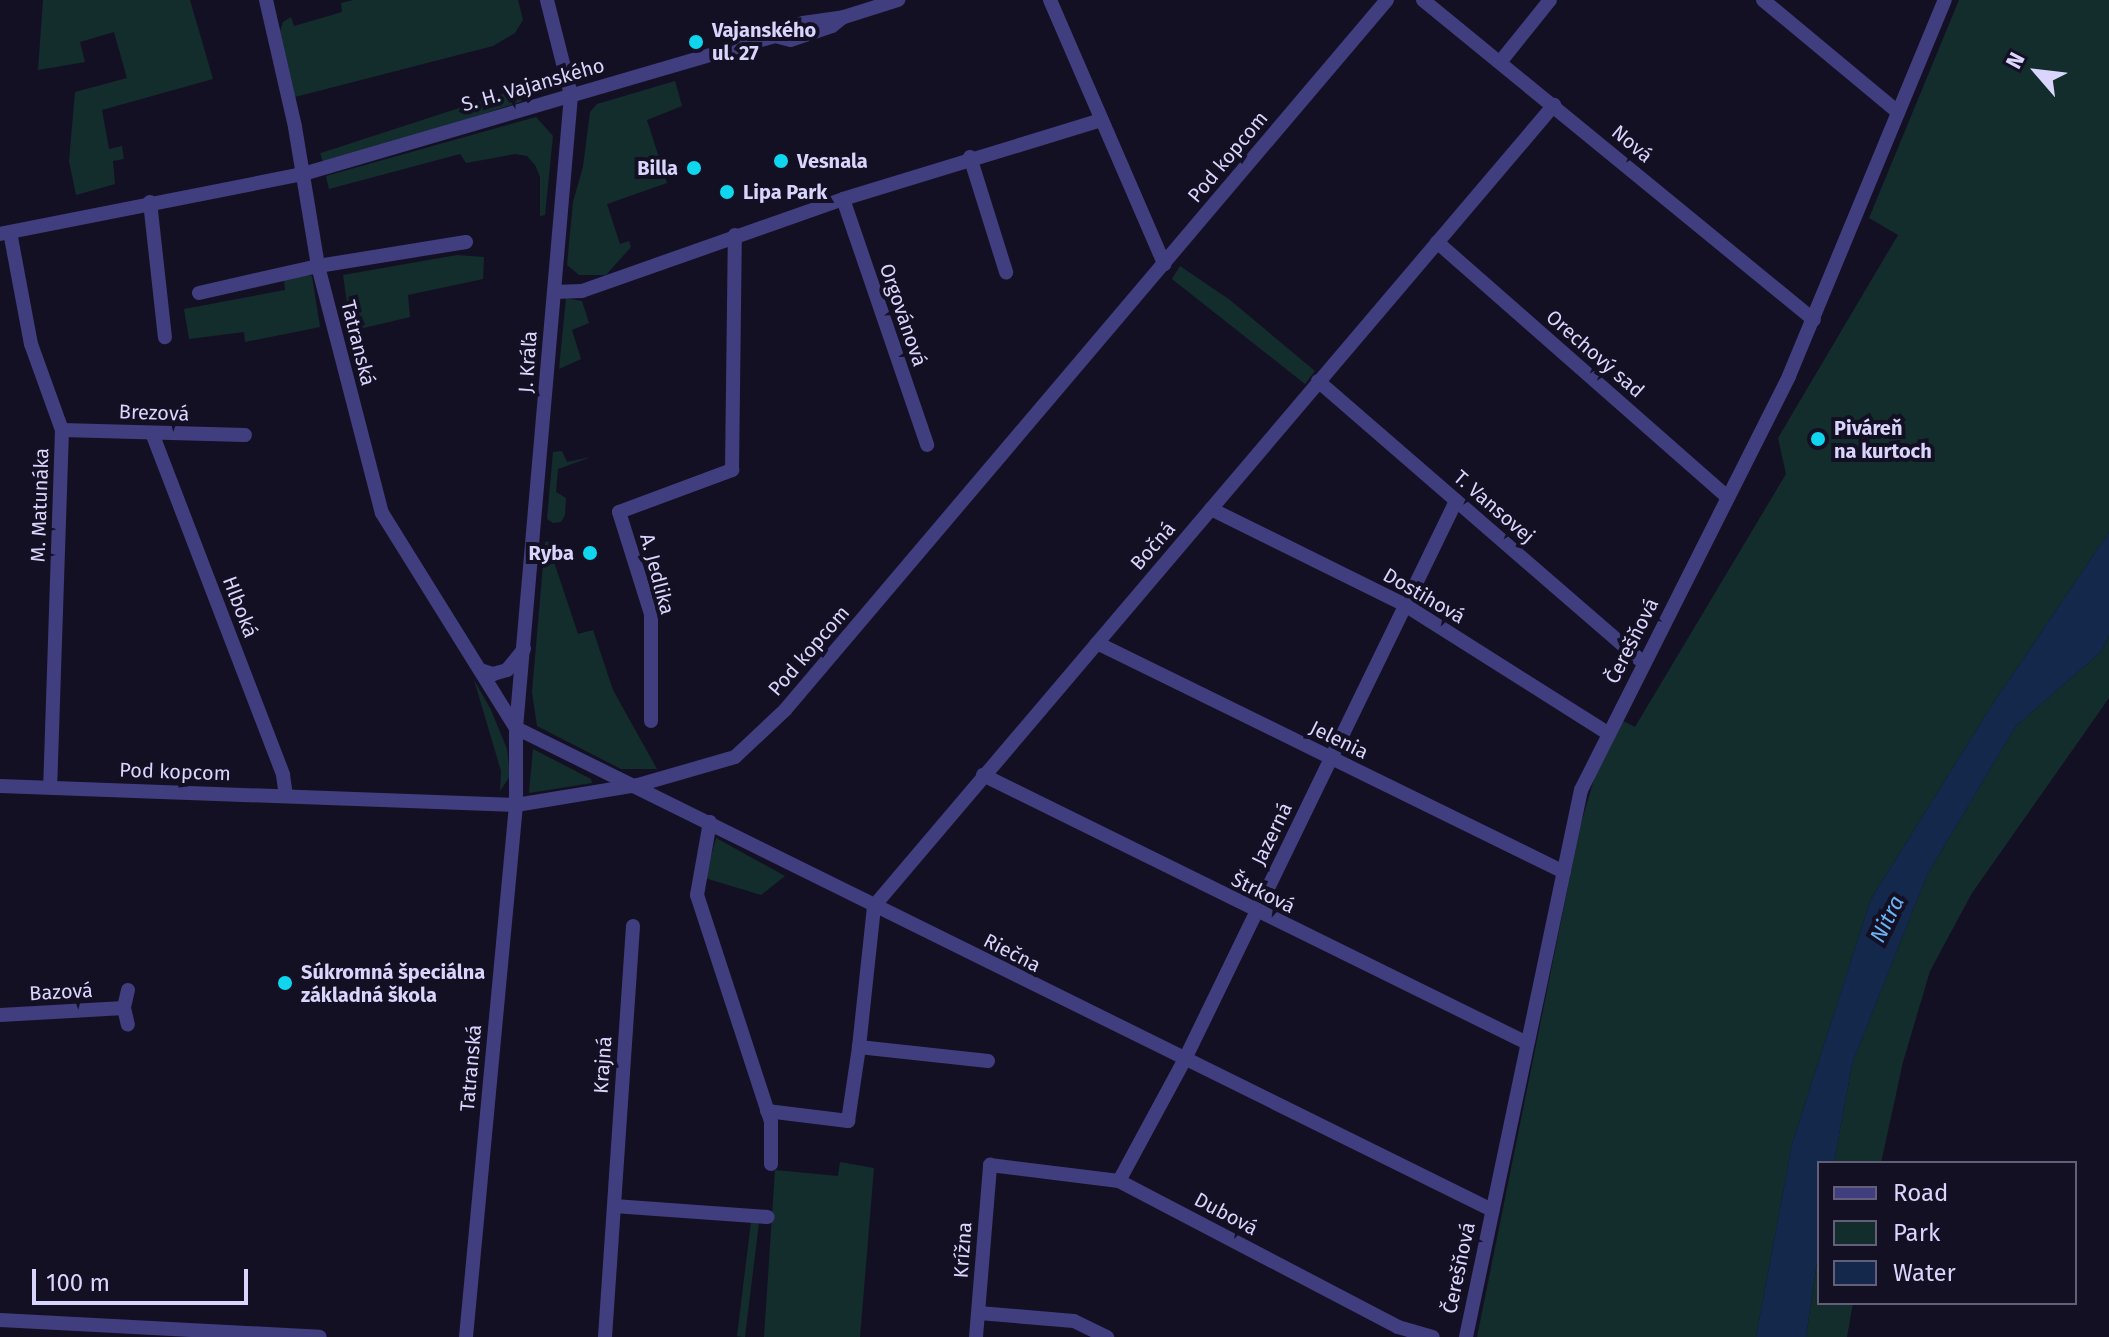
<!DOCTYPE html>
<meta charset="utf-8">
<style>
body{margin:0}
#map{position:relative;width:2109px;height:1337px;overflow:hidden;background:#141024;font-family:"Fira Sans",sans-serif}
div>[style]{position:absolute}
.green>*{inset:0;background:#132d2d;transform-origin:0 0}
.water>*{inset:0;background:#13284a}
.street>*{height:14px;margin:-7px;padding:0 7px;transform-origin:7px;border-radius:7px;background:#413e80}
.dots>*{width:22px;height:22px;translate:-50% -50%;box-sizing:border-box;border:4px solid #141024;border-radius:50%}
span{translate:-50% -50%;white-space:nowrap;text-align:center;line-height:1.15;-webkit-text-stroke:8px #141024;paint-order:stroke}
.poi-label{font-size:20px;color:#dad5fc;font-weight:700}
.left{translate:0 -50%;text-align:left}
.right{translate:-100% -50%;text-align:right}
.street-label{font-size:20px;color:#dad5fc}
.water-label{font-size:22px;color:#6ab3f5;font-style:italic}
.legend{position:absolute;left:1817px;top:1161px;width:260px;height:144px;box-sizing:border-box;background:#141024;border:2px solid #635f7a;margin:0;padding:10px 14px;list-style:none;font-size:24px;color:#dad5fc}
.legend li{display:flex;align-items:center;gap:16px;height:40px}
.legend b{width:40px;border:2px solid #635f7a}
.north{position:absolute;left:1997px;top:32px;width:80px;height:80px;-webkit-text-stroke:6px #141024;paint-order:stroke;rotate:298deg;font-size:22px;font-weight:700;line-height:32px;text-align:center;color:#dad5fc}
.north::after{content:'';display:block;margin:auto;width:28px;height:36px;background:#dad5fc;clip-path:polygon(50% 0,100% 100%,50% 72%,0 100%)}
.scale{position:absolute;left:32px;top:1269px;width:216px;height:36px;box-sizing:border-box;border:4px solid #dad5fc;border-top:0;padding-left:10px;font-size:24px;line-height:28px;white-space:nowrap;color:#dad5fc;-webkit-text-stroke:6px #141024;paint-order:stroke}
</style>
<div id="map">
<div class="green">
<div style="clip-path:polygon(43px 0,190px 0,213px 79px,102px 110px,109px 149px,122px 146px,124px 159px,113px 161px,115px 184px,76px 195px,69px 161px,75px 92px,127px 78px,114px 32px,80px 42px,85px 62px,38px 70px)"></div>
<div style="clip-path:polygon(353px 0,518px 0,523px 20px,515px 33px,493px 46px,295px 97px,280px 31px,283px 22px,291px 17px,294px 26px,342px 12px,341px 3px)"></div>
<div style="clip-path:polygon(1959px 0,2109px 0,2109px 532px,1992px 705px,1871px 899px,1792px 1144px,1756px 1337px,1477px 1337px,1580px 827px,1595px 776px,1621px 720px,1635px 727px,1786px 474px,1778px 438px,1898px 235px,1869px 218px)"></div>
<div style="clip-path:polygon(675px 81px,682px 106px,647px 120px,667px 183px,607px 204px,620px 244px,629px 241px,631px 247px,606px 275px,579px 275px,567px 265px,573px 202px,583px 167px,590px 112px,597px 104px)"></div>
<div style="left:518px;top:89px;width:13px;height:208px;rotate:72deg"></div>
<div style="clip-path:polygon(536px 117px,553px 136px,545px 215px,540px 216px,540px 177px,535px 165px,527px 156px,515px 154px,466px 163px,460px 154px,329px 189px,326px 176px)"></div>
<div style="clip-path:polygon(457px 255px,484px 257px,483px 279px,408px 295px,410px 317px,351px 331px,343px 275px)"></div>
<div style="clip-path:polygon(1180px 266px,1230px 300px,1315px 371px,1305px 384px,1172px 279px)"></div>
<div style="clip-path:polygon(305px 274px,312px 276px,320px 327px,245px 342px,244px 332px,189px 339px,184px 309px,285px 290px,284px 279px)"></div>
<div style="clip-path:polygon(566px 298px,582px 301px,589px 323px,572px 330px,581px 359px,559px 369px)"></div>
<div style="clip-path:polygon(562px 451px,567px 462px,591px 457px,558px 469px,556px 492px,566px 498px,565px 515px,561px 522px,553px 523px,547px 519px,553px 452px)"></div>
<div style="clip-path:polygon(553px 541px,560px 545px,564px 557px,554px 562px,578px 634px,593px 630px,613px 690px,657px 769px,621px 769px,537px 726px,532px 692px,545px 542px)"></div>
<div style="clip-path:polygon(2109px 636px,2109px 698px,1972px 893px,1930px 971px,1903px 1062px,1881px 1163px,1834px 1163px,1852px 1064px,1927px 875px,2016px 726px,2101px 652px)"></div>
<div style="clip-path:polygon(474px 680px,491px 710px,507px 749px,510px 776px,500px 791px,501px 771px)"></div>
<div style="clip-path:polygon(533px 749px,591px 779px,592px 783px,529px 793px)"></div>
<div style="clip-path:polygon(716px 838px,785px 876px,761px 895px,705px 878px)"></div>
<div style="clip-path:polygon(840px 1162px,874px 1168px,860px 1337px,764px 1337px,775px 1170px,838px 1176px)"></div>
<div style="left:751px;top:1222px;width:8px;height:115px;rotate:7deg"></div>
<div style="clip-path:polygon(1819px 1248px,1819px 1303px,1853px 1303px,1847px 1337px,1806px 1337px)"></div>
</div>
<div class="water">
<div style="clip-path:polygon(2109px 532px,2109px 636px,2101px 652px,2016px 726px,1927px 875px,1852px 1064px,1834px 1163px,1819px 1163px,1819px 1248px,1806px 1337px,1756px 1337px,1792px 1144px,1871px 899px,1992px 705px)"></div>
</div>
<div class="street">
<div style="left:266px;top:0;width:130px;rotate:77.1deg"></div>
<div style="left:295px;top:127px;width:141px;rotate:80.6deg"></div>
<div style="left:318px;top:266px;width:255px;rotate:75.5deg"></div>
<div style="left:382px;top:513px;width:253px;rotate:58.1deg"></div>
<div style="left:1050px;top:0;width:288px;rotate:66.6deg"></div>
<div style="left:1423px;top:0;width:505px;rotate:39.3deg"></div>
<div style="left:1763px;top:0;width:175px;rotate:39.7deg"></div>
<div style="left:775px;top:36px;width:16px;rotate:14deg"></div>
<div style="left:791px;top:40px;width:43px;rotate:-18.9deg"></div>
<div style="left:832px;top:26px;width:14px;rotate:-39deg"></div>
<div style="left:1501px;top:61px;width:78px;rotate:-51.2deg"></div>
<div style="left:970px;top:157px;width:121px;rotate:72.6deg"></div>
<div style="left:843px;top:199px;width:260px;rotate:71.1deg"></div>
<div style="left:150px;top:202px;width:136px;rotate:83.7deg"></div>
<div style="left:10px;top:232px;width:114px;rotate:79.4deg"></div>
<div style="left:31px;top:344px;width:91px;rotate:70.2deg"></div>
<div style="left:62px;top:430px;width:357px;rotate:91.9deg"></div>
<div style="left:0;top:234px;width:309px;rotate:-11.2deg"></div>
<div style="left:303px;top:174px;width:492px;rotate:-16.3deg"></div>
<div style="left:775px;top:36px;width:31px;rotate:-25deg"></div>
<div style="left:803px;top:23px;width:41px;rotate:-8.3deg"></div>
<div style="left:844px;top:17px;width:57px;rotate:-17.5deg"></div>
<div style="left:1437px;top:242px;width:386px;rotate:41.3deg"></div>
<div style="left:554px;top:292px;width:28px;rotate:-2deg"></div>
<div style="left:582px;top:291px;width:277px;rotate:-19.4deg"></div>
<div style="left:843px;top:199px;width:270px;rotate:-17deg"></div>
<div style="left:199px;top:293px;width:122px;rotate:-12.8deg"></div>
<div style="left:318px;top:266px;width:150px;rotate:-9.2deg"></div>
<div style="left:1318px;top:381px;width:430px;rotate:40.9deg"></div>
<div style="left:62px;top:430px;width:183px;rotate:1.6deg"></div>
<div style="left:152px;top:433px;width:366px;rotate:69deg"></div>
<div style="left:283px;top:775px;width:21px;rotate:82deg"></div>
<div style="left:1211px;top:509px;width:216px;rotate:26.3deg"></div>
<div style="left:1405px;top:605px;width:241px;rotate:32.3deg"></div>
<div style="left:1097px;top:643px;width:520px;rotate:26.12deg"></div>
<div style="left:480px;top:670px;width:14px;rotate:17deg"></div>
<div style="left:493px;top:674px;width:15px;rotate:-16deg"></div>
<div style="left:507px;top:670px;width:27px;rotate:-51deg"></div>
<div style="left:651px;top:721px;width:107px;rotate:-90deg"></div>
<div style="left:651px;top:614px;width:107px;rotate:-107.4deg"></div>
<div style="left:619px;top:512px;width:121px;rotate:-20.4deg"></div>
<div style="left:732px;top:470px;width:235px;rotate:-89.3deg"></div>
<div style="left:516px;top:728px;width:1089px;rotate:26.28deg"></div>
<div style="left:983px;top:775px;width:606px;rotate:26.23deg"></div>
<div style="left:0;top:786px;width:516px;rotate:2.11deg"></div>
<div style="left:516px;top:805px;width:124px;rotate:-9.3deg"></div>
<div style="left:638px;top:785px;width:101px;rotate:-16.1deg"></div>
<div style="left:735px;top:757px;width:69px;rotate:-43.2deg"></div>
<div style="left:785px;top:710px;width:931px;rotate:-49.71deg"></div>
<div style="left:710px;top:822px;width:74px;rotate:100.1deg"></div>
<div style="left:697px;top:895px;width:238px;rotate:71.9deg"></div>
<div style="left:771px;top:1121px;width:43px;rotate:90deg"></div>
<div style="left:128px;top:990px;width:18px;rotate:103deg"></div>
<div style="left:124px;top:1008px;width:17px;rotate:77deg"></div>
<div style="left:0;top:1015px;width:124px;rotate:-3.2deg"></div>
<div style="left:988px;top:1061px;width:130px;rotate:-173.8deg"></div>
<div style="left:859px;top:1047px;width:142px;rotate:-83.9deg"></div>
<div style="left:874px;top:906px;width:1051px;rotate:-49.67deg"></div>
<div style="left:767px;top:1111px;width:82px;rotate:7deg"></div>
<div style="left:848px;top:1121px;width:75px;rotate:-81.5deg"></div>
<div style="left:1119px;top:1181px;width:136px;rotate:-61.6deg"></div>
<div style="left:1184px;top:1061px;width:623px;rotate:-64.09deg"></div>
<div style="left:614px;top:1206px;width:154px;rotate:4.1deg"></div>
<div style="left:979px;top:1313px;width:95px;rotate:4.8deg"></div>
<div style="left:1074px;top:1321px;width:37px;rotate:26deg"></div>
<div style="left:0;top:1320px;width:320px;rotate:3deg"></div>
<div style="left:466px;top:1337px;width:534px;rotate:-84.63deg"></div>
<div style="left:516px;top:805px;width:77px;rotate:-90deg"></div>
<div style="left:516px;top:728px;width:635px;rotate:-85.03deg"></div>
<div style="left:571px;top:95px;width:98px;rotate:-104.2deg"></div>
<div style="left:605px;top:1337px;width:412px;rotate:-86.1deg"></div>
<div style="left:976px;top:1337px;width:173px;rotate:-85.3deg"></div>
<div style="left:990px;top:1165px;width:130px;rotate:7.1deg"></div>
<div style="left:1119px;top:1181px;width:315px;rotate:27.6deg"></div>
<div style="left:1398px;top:1327px;width:36px;rotate:16deg"></div>
<div style="left:1466px;top:1337px;width:559px;rotate:-78.13deg"></div>
<div style="left:1581px;top:790px;width:463px;rotate:-63.3deg"></div>
<div style="left:1789px;top:376px;width:407px;rotate:-67.5deg"></div>
</div>
<div class="dots">
<div style="left:696px;top:42px;background:#0fd5ee"></div>
<div style="left:781px;top:161px;background:#0fd5ee"></div>
<div style="left:694px;top:168px;background:#0fd5ee"></div>
<div style="left:727px;top:192px;background:#0fd5ee"></div>
<div style="left:1818px;top:439px;background:#0fd5ee"></div>
<div style="left:590px;top:553px;background:#0fd5ee"></div>
<div style="left:285px;top:983px;background:#0fd5ee"></div>
</div>
<div class="poi-label">
<span class="left" style="left:712px;top:42px">Vajanského<br>ul. 27</span>
<span class="left" style="left:797px;top:161px">Vesnala</span>
<span class="right" style="left:678px;top:168px">Billa</span>
<span class="left" style="left:743px;top:192px">Lipa Park</span>
<span class="left" style="left:1834px;top:440px">Piváreň<br>na kurtoch</span>
<span class="right" style="left:574px;top:553px">Ryba</span>
<span class="left" style="left:301px;top:984px">Súkromná špeciálna<br>základná škola</span>
</div>
<div class="street-label">
<span style="left:533px;top:85px;rotate:-16deg">S. H. Vajanského</span>
<span style="left:1632px;top:144px;rotate:40deg">Nová</span>
<span style="left:1228px;top:157px;rotate:-50deg">Pod kopcom</span>
<span style="left:903px;top:315px;rotate:71deg">Orgovánová</span>
<span style="left:358px;top:343px;rotate:76deg">Tatranská</span>
<span style="left:1595px;top:354px;rotate:41deg">Orechový sad</span>
<span style="left:528px;top:362px;rotate:-86deg">J. Kráľa</span>
<span style="left:154px;top:413px;rotate:2deg">Brezová</span>
<span style="left:40px;top:505px;rotate:-88deg">M. Matunáka</span>
<span style="left:1494px;top:507px;rotate:41deg">T. Vansovej</span>
<span style="left:1153px;top:546px;rotate:-49deg">Bočná</span>
<span style="left:657px;top:574px;rotate:75deg">A. Jedlika</span>
<span style="left:1424px;top:596px;rotate:30deg">Dostihová</span>
<span style="left:240px;top:607px;rotate:69deg">Hlboká</span>
<span style="left:1632px;top:641px;rotate:-63deg">Čerešňová</span>
<span style="left:809px;top:651px;rotate:-49deg">Pod kopcom</span>
<span style="left:1339px;top:740px;rotate:26deg">Jelenia</span>
<span style="left:175px;top:772px;rotate:2deg">Pod kopcom</span>
<span style="left:1272px;top:834px;rotate:-64deg">Jazerná</span>
<span style="left:1263px;top:893px;rotate:26deg">Štrková</span>
<span style="left:1012px;top:953px;rotate:27deg">Riečna</span>
<span style="left:61px;top:992px;rotate:-3deg">Bazová</span>
<span style="left:603px;top:1065px;rotate:-86deg">Krajná</span>
<span style="left:471px;top:1068px;rotate:-85deg">Tatranská</span>
<span style="left:1226px;top:1214px;rotate:28deg">Dubová</span>
<span style="left:963px;top:1250px;rotate:-86deg">Krížna</span>
<span style="left:1459px;top:1268px;rotate:-78deg">Čerešňová</span>
</div>
<div class="water-label">
<span style="left:1887px;top:919px;rotate:-64deg">Nitra</span>
</div>
<ul class="legend">
<li><b style="height:10px;background:#413e80"></b>Road</li>
<li><b style="height:22px;background:#132d2d"></b>Park</li>
<li><b style="height:22px;background:#13284a"></b>Water</li>
</ul>
<div class="north">N</div>
<div class="scale">100 m</div>
</div>
